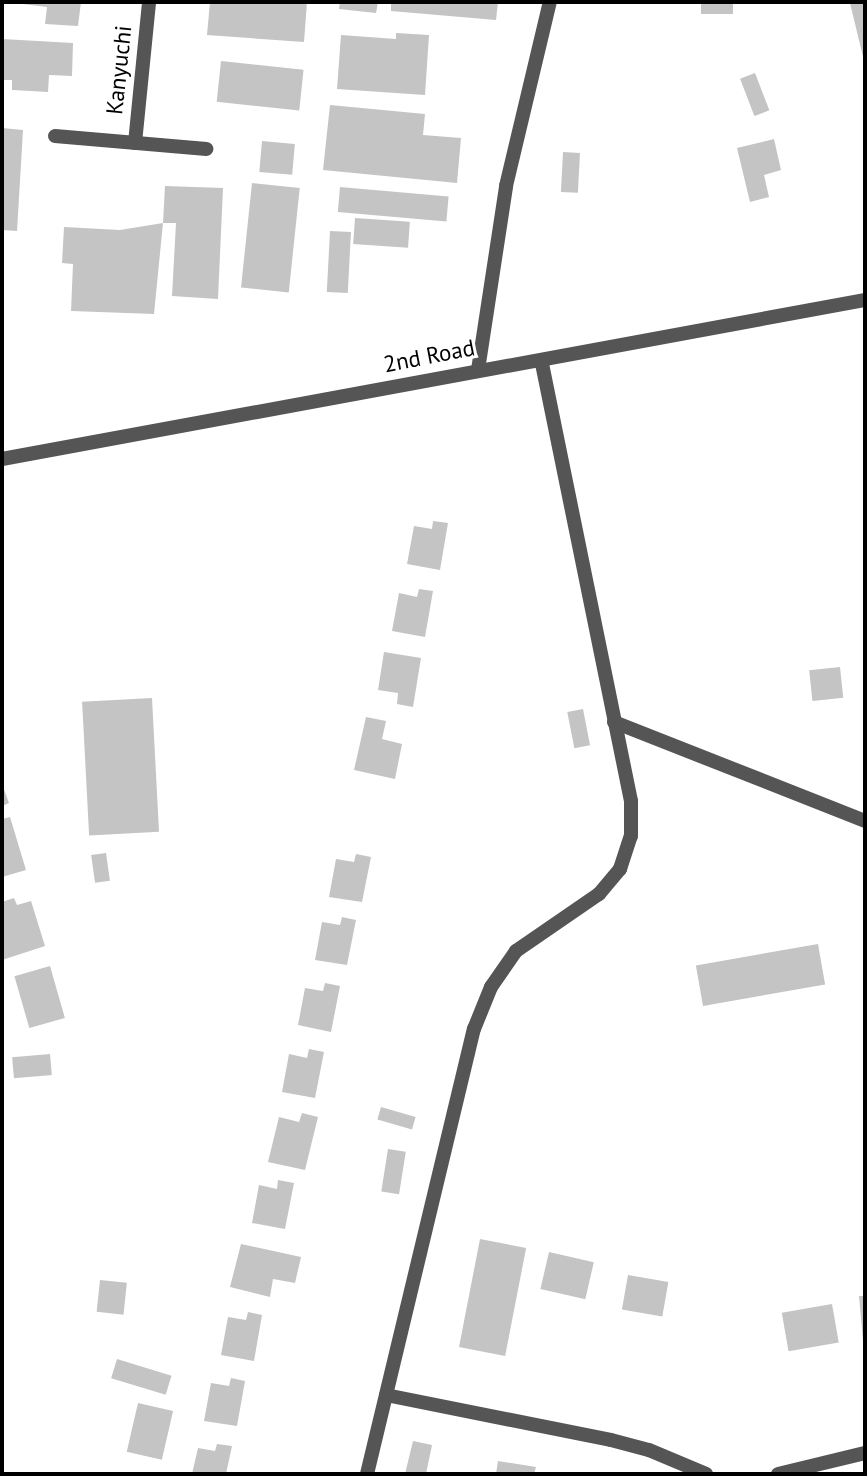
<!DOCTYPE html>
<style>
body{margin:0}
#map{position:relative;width:867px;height:1476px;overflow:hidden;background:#fff;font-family:"PT Sans",sans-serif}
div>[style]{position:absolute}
.building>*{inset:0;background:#c4c4c4;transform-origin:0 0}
.service>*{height:14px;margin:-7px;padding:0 7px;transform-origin:7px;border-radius:7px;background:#555}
.minor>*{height:14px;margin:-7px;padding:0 7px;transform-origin:7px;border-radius:7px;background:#555}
.tertiary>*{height:14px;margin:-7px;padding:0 7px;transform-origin:7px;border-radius:7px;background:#555}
span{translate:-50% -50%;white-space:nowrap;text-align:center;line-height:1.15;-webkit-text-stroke:6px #fff;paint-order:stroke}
.street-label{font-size:23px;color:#000}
.frame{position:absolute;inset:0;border:4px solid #000;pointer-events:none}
</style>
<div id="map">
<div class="building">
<div style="clip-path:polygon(7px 2px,81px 2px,78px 26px,45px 24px,47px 7px)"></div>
<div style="clip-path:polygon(210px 2px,307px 2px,304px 42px,207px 35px)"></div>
<div style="clip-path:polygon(340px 2px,378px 2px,376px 13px,339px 9px)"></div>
<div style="clip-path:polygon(391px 2px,498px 2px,496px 20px,391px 11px)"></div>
<div style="left:701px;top:2px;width:32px;height:12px"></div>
<div style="clip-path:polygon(865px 2px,865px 61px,864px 61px,850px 3px)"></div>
<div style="clip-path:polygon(396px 33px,429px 35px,425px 95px,337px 89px,341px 35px,396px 39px)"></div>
<div style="clip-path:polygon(2px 39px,73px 43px,72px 76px,49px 75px,48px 92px,12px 90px,12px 80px,2px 80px)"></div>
<div style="left:221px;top:61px;width:83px;height:41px;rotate:6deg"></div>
<div style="left:755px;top:73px;width:40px;height:16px;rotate:69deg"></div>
<div style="clip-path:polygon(330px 105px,425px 114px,423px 135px,461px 138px,457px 183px,323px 170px)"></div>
<div style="clip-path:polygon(2px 128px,23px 130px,17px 231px,2px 230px)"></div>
<div style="clip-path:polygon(774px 139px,781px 170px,764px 175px,769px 197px,750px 202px,737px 148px)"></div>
<div style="left:262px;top:141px;width:33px;height:31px;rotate:5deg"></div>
<div style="left:563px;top:152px;width:17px;height:40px;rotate:3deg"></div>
<div style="left:252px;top:183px;width:48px;height:105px;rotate:6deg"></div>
<div style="clip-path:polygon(165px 186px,223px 188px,218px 299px,172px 296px,176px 223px,163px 223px)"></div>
<div style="left:340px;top:187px;width:109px;height:25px;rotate:5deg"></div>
<div style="left:355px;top:218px;width:55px;height:26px;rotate:4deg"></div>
<div style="clip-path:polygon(163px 223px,154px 314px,71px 311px,73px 264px,62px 263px,64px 227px,120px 230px)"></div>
<div style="left:330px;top:231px;width:21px;height:61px;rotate:3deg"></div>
<div style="clip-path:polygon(433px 521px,448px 523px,440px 570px,407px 564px,414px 526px,432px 529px)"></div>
<div style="clip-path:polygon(419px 589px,433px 591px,425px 637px,392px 631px,399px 593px,417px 597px)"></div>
<div style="clip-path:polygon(384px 652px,421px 658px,413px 707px,397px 704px,398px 693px,378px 690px)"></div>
<div style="left:840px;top:667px;width:31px;height:31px;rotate:84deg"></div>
<div style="left:152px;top:698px;width:134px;height:70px;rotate:87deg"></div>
<div style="left:583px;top:709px;width:37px;height:16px;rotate:79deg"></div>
<div style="clip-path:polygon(366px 717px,386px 721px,382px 739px,402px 744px,395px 779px,354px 770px)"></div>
<div style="clip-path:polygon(2px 784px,9px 803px,2px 806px)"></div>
<div style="clip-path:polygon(10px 817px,26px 870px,2px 877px,2px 819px)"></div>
<div style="left:106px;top:853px;width:28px;height:15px;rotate:82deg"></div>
<div style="clip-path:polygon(356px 854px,371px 857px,362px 902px,329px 897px,336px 859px,354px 862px)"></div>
<div style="clip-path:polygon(14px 898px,17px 905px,31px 901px,45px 946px,2px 960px,2px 902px)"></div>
<div style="clip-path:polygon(342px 917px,356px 920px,347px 965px,315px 960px,322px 922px,340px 925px)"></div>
<div style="left:818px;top:944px;width:41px;height:124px;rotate:80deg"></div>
<div style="left:50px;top:966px;width:54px;height:37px;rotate:74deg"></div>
<div style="clip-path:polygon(325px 983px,340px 986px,331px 1032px,298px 1025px,305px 988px,323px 991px)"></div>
<div style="clip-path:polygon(309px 1049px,324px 1052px,315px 1098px,282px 1092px,289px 1054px,307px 1058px)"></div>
<div style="left:50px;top:1054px;width:21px;height:38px;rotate:85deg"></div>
<div style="left:381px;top:1107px;width:36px;height:13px;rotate:16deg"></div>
<div style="clip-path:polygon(302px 1113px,318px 1117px,305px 1170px,268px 1162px,279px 1117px,299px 1122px)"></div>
<div style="left:388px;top:1149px;width:18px;height:43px;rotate:9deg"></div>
<div style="clip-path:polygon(278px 1180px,294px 1183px,285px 1229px,252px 1223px,259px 1185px,277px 1189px)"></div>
<div style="left:480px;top:1239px;width:47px;height:110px;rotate:11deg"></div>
<div style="clip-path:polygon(241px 1244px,301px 1257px,295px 1283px,273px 1279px,270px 1297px,230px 1287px)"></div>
<div style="left:549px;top:1252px;width:46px;height:38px;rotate:13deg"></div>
<div style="left:628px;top:1275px;width:41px;height:35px;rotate:10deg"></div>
<div style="left:100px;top:1280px;width:27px;height:32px;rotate:6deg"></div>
<div style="clip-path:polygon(859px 1296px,865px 1296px,865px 1341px,863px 1341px)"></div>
<div style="left:832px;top:1304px;width:39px;height:51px;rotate:80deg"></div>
<div style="clip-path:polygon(248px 1312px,262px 1315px,254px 1361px,221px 1355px,228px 1317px,246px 1320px)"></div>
<div style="left:117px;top:1359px;width:57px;height:20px;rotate:17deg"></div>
<div style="clip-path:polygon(231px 1378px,245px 1381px,237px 1426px,204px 1421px,211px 1383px,229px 1386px)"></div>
<div style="left:138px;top:1403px;width:36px;height:50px;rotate:13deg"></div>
<div style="clip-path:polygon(413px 1441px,432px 1445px,426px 1474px,405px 1474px)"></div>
<div style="clip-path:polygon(217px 1444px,232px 1446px,226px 1474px,192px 1474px,198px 1448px,215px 1451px)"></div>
<div style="clip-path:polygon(498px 1461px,536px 1467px,534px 1474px,496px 1474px)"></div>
</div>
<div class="service">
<div style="left:614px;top:722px;width:270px;rotate:21.5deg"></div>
</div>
<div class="minor">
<div style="left:55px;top:136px;width:152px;rotate:4.9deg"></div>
<div style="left:135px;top:143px;width:142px;rotate:-84.3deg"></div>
<div style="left:478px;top:370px;width:186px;rotate:-81.3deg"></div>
<div style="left:506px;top:186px;width:189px;rotate:-76.6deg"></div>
<div style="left:386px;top:1395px;width:229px;rotate:11.3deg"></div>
<div style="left:611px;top:1440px;width:39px;rotate:15deg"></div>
<div style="left:649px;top:1450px;width:62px;rotate:22.8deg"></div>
<div style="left:367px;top:1474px;width:458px;rotate:-76.5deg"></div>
<div style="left:474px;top:1029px;width:45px;rotate:-68deg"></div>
<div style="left:491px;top:987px;width:44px;rotate:-55.2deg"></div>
<div style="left:516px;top:951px;width:101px;rotate:-34.5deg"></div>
<div style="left:599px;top:894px;width:33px;rotate:-50deg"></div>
<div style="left:620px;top:869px;width:35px;rotate:-72deg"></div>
<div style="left:631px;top:836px;width:35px;rotate:-90deg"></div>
<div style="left:631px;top:801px;width:450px;rotate:-101.5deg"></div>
<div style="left:778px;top:1474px;width:89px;rotate:-13.6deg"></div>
</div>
<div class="tertiary">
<div style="left:2px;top:459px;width:878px;rotate:-10.44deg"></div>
</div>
<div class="street-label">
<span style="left:119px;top:70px;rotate:-84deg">Kanyuchi</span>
<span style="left:429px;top:356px;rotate:-11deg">2nd Road</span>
</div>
<div class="frame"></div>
</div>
